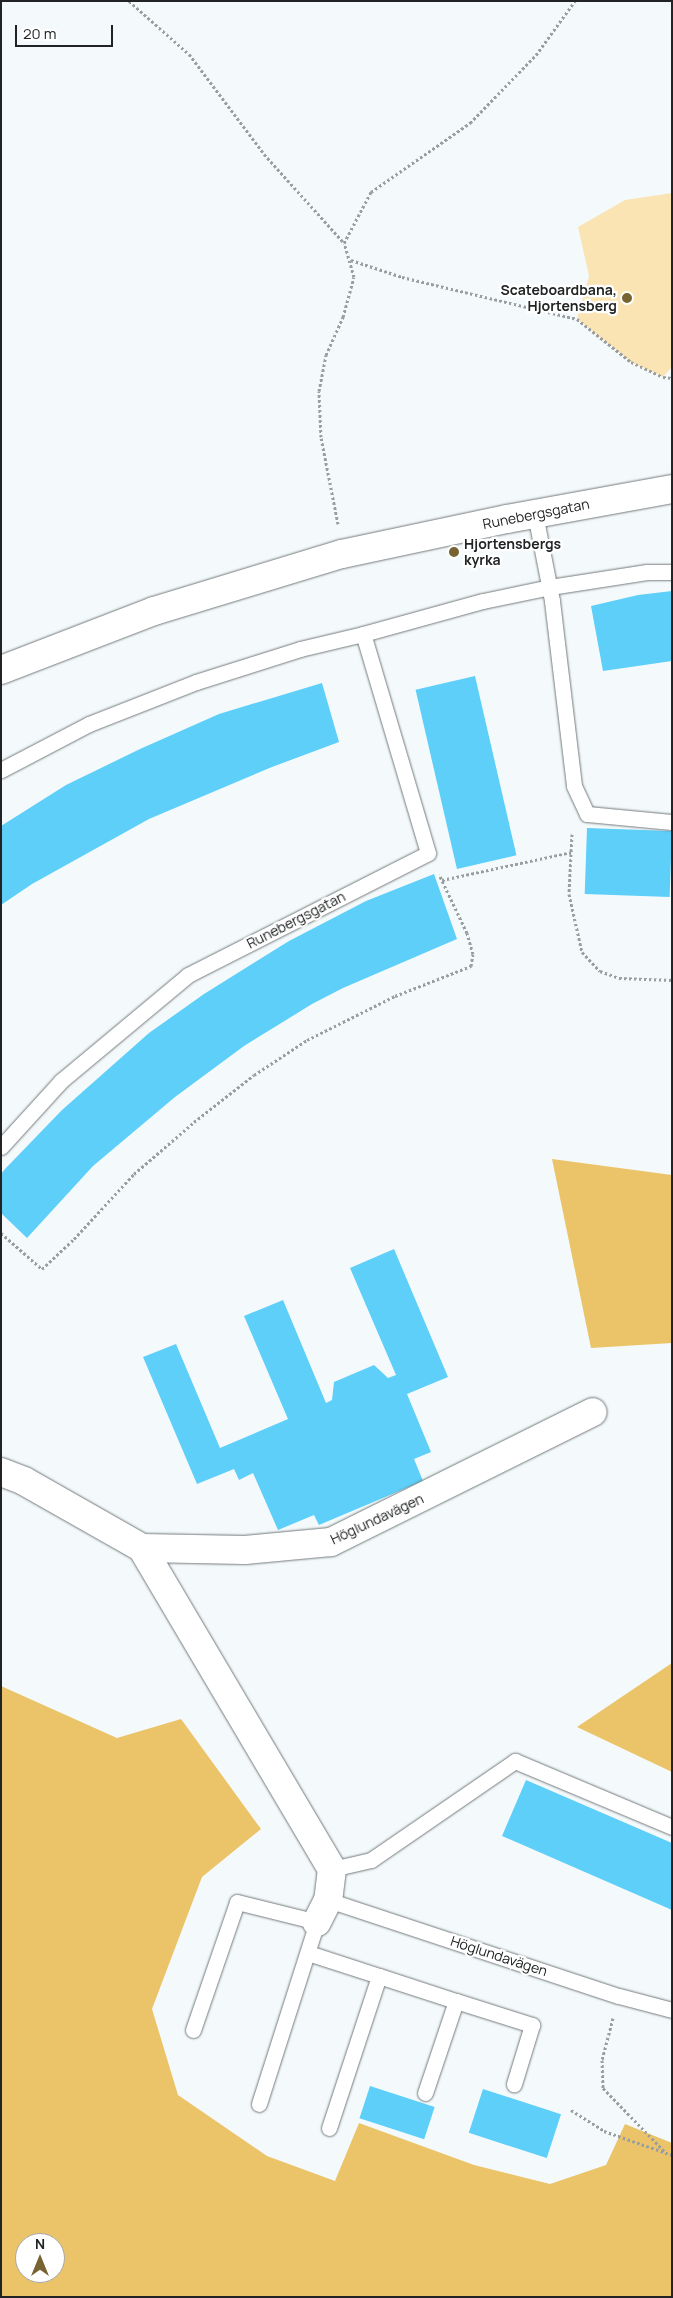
<!DOCTYPE html>
<meta charset="utf-8">
<style>
body{margin:0}
#map{position:relative;width:673px;height:2298px;overflow:hidden;background:#f4fafc;font-family:Manrope,sans-serif}
div>[style]{position:absolute}
.green>*{inset:0;background:#fae4b4}
.forest>*{inset:0;background:#ebc46a}
.building>*{inset:0;background:#5dcff9;transform-origin:0 0}
.path>*{height:3px;margin-top:-1.5px;transform-origin:0;background:repeating-linear-gradient(90deg,#9a9ea0 0 2.5px,transparent 0 5px)}
.roads{filter:drop-shadow(0 0 1px #74797b) drop-shadow(0 0 1px #74797b)}
.service>*{height:15px;margin:-7.5px;padding:0 7.5px;transform-origin:7.5px;border-radius:7.5px;background:#fff}
.minor>*{height:28px;margin:-14px;padding:0 14px;transform-origin:14px;border-radius:14px;background:#fff}
.tertiary>*{height:28px;margin:-14px;padding:0 14px;transform-origin:14px;border-radius:14px;background:#fff}
.dots>*{width:14px;height:14px;translate:-50% -50%;box-sizing:border-box;border:2px solid #fff;border-radius:50%}
span{translate:-50% -50%;white-space:nowrap;text-align:center;line-height:1.15;-webkit-text-stroke:4.5px #fff;paint-order:stroke}
.poi-label{font-size:14px;color:#212324;font-weight:700}
.right{translate:-100% -50%;text-align:right}
.left{translate:0 -50%;text-align:left}
.street-label{font-size:14px;color:#212324}
.frame{position:absolute;inset:0;border:2px solid #212324;pointer-events:none}
.north{position:absolute;left:15px;top:2233px;width:50px;height:50px;box-sizing:border-box;background:#fff;border:1px solid #a6a7a7;border-radius:50%;rotate:0deg;font-size:14px;font-weight:700;line-height:20px;text-align:center;color:#212324}
.north::after{content:'';display:block;margin:auto;width:18px;height:22px;background:#786332;clip-path:polygon(50% 0,100% 100%,50% 72%,0 100%)}
.scale{position:absolute;left:15px;top:25px;width:98px;height:22px;box-sizing:border-box;border:2px solid #212324;border-top:0;padding-left:6px;font-size:15px;line-height:18px;white-space:nowrap;color:#212324;-webkit-text-stroke:4px #fff;paint-order:stroke}
</style>
<div id="map">
<div class="green">
<div style="clip-path:polygon(672px 193px,672px 367px,663px 377px,631px 362px,577px 319px,589px 276px,578px 227px,625px 200px)"></div>
</div>
<div class="forest">
<div style="clip-path:polygon(552px 1159px,672px 1175px,672px 1343px,591px 1348px)"></div>
<div style="clip-path:polygon(672px 1663px,672px 1772px,577px 1727px)"></div>
<div style="clip-path:polygon(evenodd,1px 1686px,117px 1738px,181px 1719px,261px 1829px,202px 1877px,152px 2009px,178px 2095px,267px 2156px,335px 2181px,359px 2123px,474px 2165px,550px 2184px,606px 2165px,625px 2124px,672px 2143px,672px 2297px,1px 2297px,1px 1686px,25px 2243px,55px 2243px,55px 2273px,25px 2273px,25px 2243px)"></div>
</div>
<div class="building">
<div style="clip-path:polygon(672px 591px,672px 661px,603px 671px,591px 606px,638px 595px)"></div>
<div style="left:475px;top:676px;width:184px;height:61px;rotate:77deg"></div>
<div style="clip-path:polygon(322px 683px,339px 742px,272px 767px,149px 819px,32px 884px,1px 905px,1px 826px,66px 785px,140px 749px,219px 714px)"></div>
<div style="left:587px;top:828px;width:85px;height:66px;rotate:2deg"></div>
<div style="clip-path:polygon(434px 874px,457px 939px,343px 988px,312px 1004px,244px 1046px,175px 1097px,93px 1166px,27px 1238px,1px 1213px,1px 1174px,5px 1169px,62px 1110px,149px 1033px,204px 994px,289px 941px,366px 901px)"></div>
<div style="clip-path:polygon(394px 1249px,448px 1377px,407px 1394px,431px 1452px,414px 1459px,423px 1481px,319px 1525px,314px 1515px,278px 1530px,253px 1473px,239px 1480px,234px 1469px,197px 1484px,143px 1357px,176px 1344px,220px 1448px,288px 1419px,244px 1316px,283px 1300px,326px 1403px,332px 1400px,334px 1382px,374px 1365px,388px 1378px,396px 1375px,350px 1268px)"></div>
<div style="clip-path:polygon(526px 1780px,672px 1843px,672px 1910px,502px 1836px)"></div>
<div style="left:370px;top:2086px;width:68px;height:34px;rotate:18deg"></div>
<div style="left:483px;top:2089px;width:82px;height:46px;rotate:18deg"></div>
</div>
<div class="path">
<div style="left:129px;top:1px;width:80px;rotate:41.5deg"></div>
<div style="left:189px;top:54px;width:125px;rotate:53.1deg"></div>
<div style="left:264px;top:154px;width:120px;rotate:48deg"></div>
<div style="left:351px;top:260px;width:54px;rotate:18.4deg"></div>
<div style="left:402px;top:277px;width:180px;rotate:13.5deg"></div>
<div style="left:577px;top:319px;width:69px;rotate:38.5deg"></div>
<div style="left:631px;top:362px;width:35px;rotate:25deg"></div>
<div style="left:663px;top:377px;width:9px;rotate:6deg"></div>
<div style="left:338px;top:524px;width:89px;rotate:-101.1deg"></div>
<div style="left:321px;top:437px;width:46px;rotate:-92.5deg"></div>
<div style="left:319px;top:391px;width:37px;rotate:-79deg"></div>
<div style="left:326px;top:355px;width:42px;rotate:-65.9deg"></div>
<div style="left:343px;top:317px;width:41px;rotate:-74.6deg"></div>
<div style="left:354px;top:277px;width:35px;rotate:-106deg"></div>
<div style="left:344px;top:243px;width:58px;rotate:-62.1deg"></div>
<div style="left:371px;top:192px;width:121px;rotate:-34.9deg"></div>
<div style="left:470px;top:123px;width:95px;rotate:-45.9deg"></div>
<div style="left:536px;top:55px;width:67px;rotate:-54.2deg"></div>
<div style="left:572px;top:834px;width:60px;rotate:92.9deg"></div>
<div style="left:569px;top:894px;width:59px;rotate:77.4deg"></div>
<div style="left:582px;top:952px;width:26px;rotate:47deg"></div>
<div style="left:600px;top:971px;width:20px;rotate:20deg"></div>
<div style="left:619px;top:978px;width:53px;rotate:2.2deg"></div>
<div style="left:442px;top:880px;width:132px;rotate:-12.2deg"></div>
<div style="left:1px;top:1233px;width:55px;rotate:41.3deg"></div>
<div style="left:42px;top:1269px;width:44px;rotate:-43.2deg"></div>
<div style="left:74px;top:1239px;width:88px;rotate:-47.3deg"></div>
<div style="left:134px;top:1174px;width:79px;rotate:-40.9deg"></div>
<div style="left:194px;top:1122px;width:76px;rotate:-38.1deg"></div>
<div style="left:254px;top:1075px;width:64px;rotate:-33.4deg"></div>
<div style="left:307px;top:1040px;width:98px;rotate:-26.6deg"></div>
<div style="left:395px;top:996px;width:82px;rotate:-21.5deg"></div>
<div style="left:471px;top:966px;width:12px;rotate:-81deg"></div>
<div style="left:473px;top:954px;width:22px;rotate:-106deg"></div>
<div style="left:467px;top:933px;width:65px;rotate:-115.4deg"></div>
<div style="left:613px;top:2018px;width:43px;rotate:104.7deg"></div>
<div style="left:602px;top:2060px;width:28px;rotate:88deg"></div>
<div style="left:603px;top:2088px;width:92px;rotate:45.9deg"></div>
<div style="left:571px;top:2110px;width:39px;rotate:32deg"></div>
<div style="left:604px;top:2131px;width:72px;rotate:19.4deg"></div>
</div>
<div class="roads">
<div class="service">
<div style="left:535px;top:514px;width:89px;rotate:78.9deg"></div>
<div style="left:552px;top:601px;width:186px;rotate:83.2deg"></div>
<div style="left:574px;top:786px;width:31px;rotate:65deg"></div>
<div style="left:587px;top:814px;width:85px;rotate:5.4deg"></div>
<div style="left:1px;top:770px;width:99px;rotate:-27.6deg"></div>
<div style="left:89px;top:724px;width:115px;rotate:-21.4deg"></div>
<div style="left:196px;top:682px;width:109px;rotate:-17.6deg"></div>
<div style="left:300px;top:649px;width:65px;rotate:-13.4deg"></div>
<div style="left:363px;top:634px;width:124px;rotate:-15.4deg"></div>
<div style="left:483px;top:601px;width:68px;rotate:-11.8deg"></div>
<div style="left:550px;top:587px;width:98px;rotate:-8.8deg"></div>
<div style="left:647px;top:572px;width:25px"></div>
<div style="left:1px;top:1147px;width:89px;rotate:-47.7deg"></div>
<div style="left:61px;top:1081px;width:165px;rotate:-39.8deg"></div>
<div style="left:188px;top:975px;width:269px;rotate:-26.9deg"></div>
<div style="left:428px;top:853px;width:228px;rotate:-106.5deg"></div>
<div style="left:332px;top:1869px;width:40px;rotate:-13deg"></div>
<div style="left:371px;top:1860px;width:175px;rotate:-34.5deg"></div>
<div style="left:515px;top:1761px;width:170px;rotate:22.8deg"></div>
<div style="left:328px;top:1900px;width:306px;rotate:18.3deg"></div>
<div style="left:619px;top:1996px;width:55px;rotate:14.8deg"></div>
<div style="left:308px;top:1953px;width:75px;rotate:17.9deg"></div>
<div style="left:379px;top:1976px;width:160px;rotate:108.2deg"></div>
<div style="left:379px;top:1976px;width:81px;rotate:18deg"></div>
<div style="left:456px;top:2001px;width:97px;rotate:108.6deg"></div>
<div style="left:456px;top:2001px;width:80px;rotate:17.5deg"></div>
<div style="left:532px;top:2025px;width:62px;rotate:107deg"></div>
<div style="left:193px;top:2030px;width:135px;rotate:-71deg"></div>
<div style="left:237px;top:1902px;width:82px;rotate:14deg"></div>
<div style="left:317px;top:1922px;width:191px;rotate:107.7deg"></div>
</div>
<div class="minor">
<div style="left:1px;top:1472px;width:25px;rotate:21deg"></div>
<div style="left:24px;top:1481px;width:136px;rotate:29.6deg"></div>
<div style="left:142px;top:1548px;width:103px;rotate:1.1deg"></div>
<div style="left:245px;top:1550px;width:86px;rotate:-5.3deg"></div>
<div style="left:331px;top:1542px;width:292px;rotate:-26.4deg"></div>
<div style="left:142px;top:1548px;width:373px;rotate:59.4deg"></div>
<div style="left:332px;top:1869px;width:31px;rotate:97deg"></div>
<div style="left:328px;top:1900px;width:25px;rotate:117deg"></div>
</div>
<div class="tertiary">
<div style="left:1px;top:670px;width:164px;rotate:-21.1deg"></div>
<div style="left:154px;top:611px;width:196px;rotate:-16.9deg"></div>
<div style="left:342px;top:554px;width:169px;rotate:-12deg"></div>
<div style="left:507px;top:519px;width:168px;rotate:-10.3deg"></div>
</div>
</div>
<div class="dots">
<div style="left:627px;top:298px;background:#786332"></div>
<div style="left:454px;top:552px;background:#786332"></div>
</div>
<div class="poi-label">
<span class="right" style="left:617px;top:298px">Scateboardbana,<br>Hjortensberg</span>
<span class="left" style="left:464px;top:552px">Hjortensbergs<br>kyrka</span>
</div>
<div class="street-label">
<span style="left:536px;top:514px;rotate:-11deg">Runebergsgatan</span>
<span style="left:296px;top:920px;rotate:-27deg">Runebergsgatan</span>
<span style="left:377px;top:1519px;rotate:-25deg">Höglundavägen</span>
<span style="left:499px;top:1956px;rotate:18deg">Höglundavägen</span>
</div>
<div class="frame"></div>
<div class="north">N</div>
<div class="scale">20 m</div>
</div>
